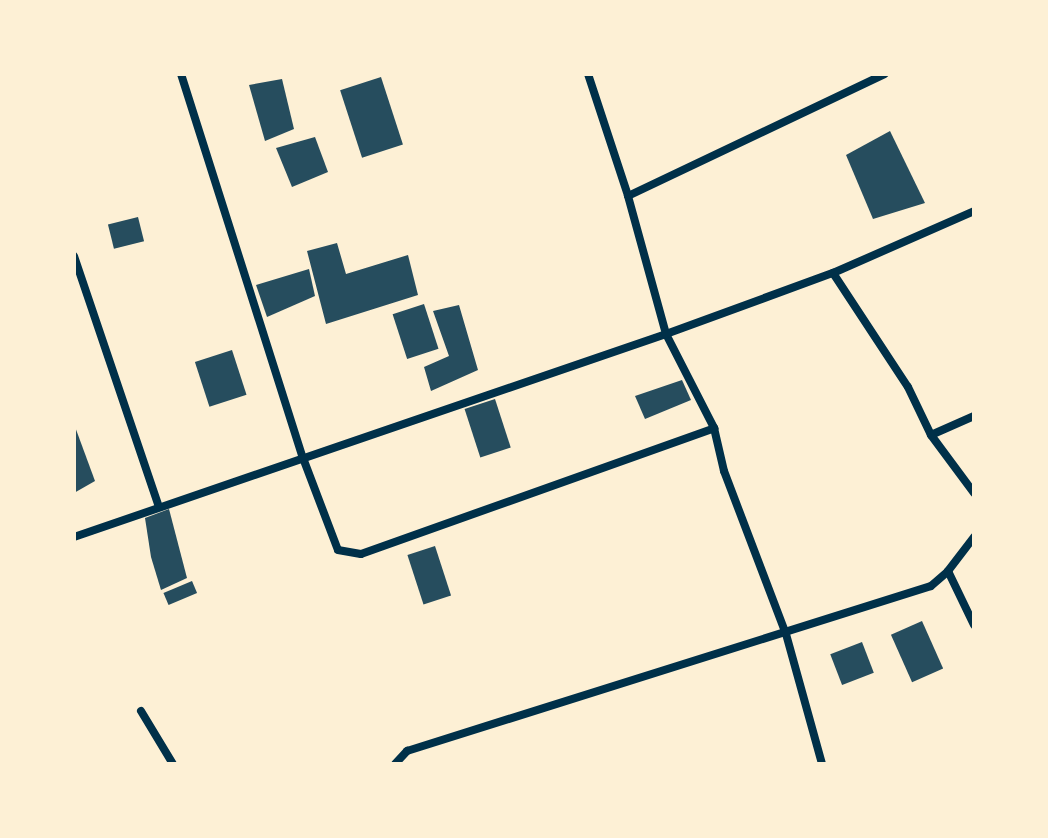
<!DOCTYPE html>
<style>
body{margin:0}
#map{position:relative;width:1048px;height:838px;overflow:hidden;background:#fdf0d5;font-family:Signika,sans-serif}
div>[style]{position:absolute}
.building>*{inset:0;background:#264d5e;transform-origin:0 0}
.minor>*{height:8px;margin:-4px;padding:0 4px;transform-origin:4px;border-radius:4px;background:#003049}
span{translate:-50% -50%;white-space:nowrap;text-align:center;line-height:1.15;-webkit-text-stroke:6px #fdf0d5;paint-order:stroke}
.frame{position:absolute;inset:0;border:76px solid #fdf0d5;pointer-events:none}
</style>
<div id="map">
<div class="building">
<div style="left:381px;top:77px;width:71px;height:43px;rotate:72deg"></div>
<div style="clip-path:polygon(282px 79px,294px 129px,265px 141px,249px 85px)"></div>
<div style="clip-path:polygon(890px 131px,925px 203px,873px 219px,846px 155px)"></div>
<div style="clip-path:polygon(315px 137px,328px 172px,292px 187px,276px 148px)"></div>
<div style="left:138px;top:217px;width:25px;height:31px;rotate:76deg"></div>
<div style="clip-path:polygon(337px 243px,346px 274px,408px 255px,418px 295px,326px 324px,307px 251px)"></div>
<div style="clip-path:polygon(309px 269px,315px 296px,267px 317px,256px 285px)"></div>
<div style="left:424px;top:304px;width:47px;height:33px;rotate:72deg"></div>
<div style="clip-path:polygon(459px 305px,478px 370px,431px 391px,424px 367px,449px 356px,433px 311px)"></div>
<div style="left:232px;top:350px;width:47px;height:39px;rotate:72deg"></div>
<div style="clip-path:polygon(682px 380px,691px 400px,645px 419px,635px 396px)"></div>
<div style="left:495px;top:399px;width:51px;height:32px;rotate:72deg"></div>
<div style="clip-path:polygon(74px 424px,95px 481px,74px 493px)"></div>
<div style="clip-path:polygon(169px 509px,187px 578px,161px 590px,151px 557px,145px 518px)"></div>
<div style="left:435px;top:546px;width:52px;height:29px;rotate:72deg"></div>
<div style="left:192px;top:581px;width:13px;height:31px;rotate:67deg"></div>
<div style="left:922px;top:621px;width:52px;height:34px;rotate:66deg"></div>
<div style="left:862px;top:642px;width:33px;height:34px;rotate:69deg"></div>
</div>
<div class="minor">
<div style="left:181px;top:74px;width:403px;rotate:72.4deg"></div>
<div style="left:303px;top:458px;width:98px;rotate:69.2deg"></div>
<div style="left:338px;top:550px;width:23px;rotate:10deg"></div>
<div style="left:361px;top:554px;width:375px;rotate:-19.6deg"></div>
<div style="left:588px;top:74px;width:128px;rotate:71.8deg"></div>
<div style="left:628px;top:196px;width:143px;rotate:74.6deg"></div>
<div style="left:666px;top:334px;width:106px;rotate:62.9deg"></div>
<div style="left:714px;top:428px;width:44px;rotate:76.9deg"></div>
<div style="left:724px;top:471px;width:174px;rotate:69.2deg"></div>
<div style="left:786px;top:634px;width:135px;rotate:74.5deg"></div>
<div style="left:628px;top:196px;width:284px;rotate:-25.4deg"></div>
<div style="left:74px;top:256px;width:265px;rotate:71.3deg"></div>
<div style="left:833px;top:273px;width:136px;rotate:56.7deg"></div>
<div style="left:908px;top:387px;width:53px;rotate:64.4deg"></div>
<div style="left:931px;top:435px;width:72px;rotate:53.4deg"></div>
<div style="left:931px;top:435px;width:47px;rotate:-23.8deg"></div>
<div style="left:74px;top:537px;width:626px;rotate:-18.93deg"></div>
<div style="left:666px;top:334px;width:178px;rotate:-20.1deg"></div>
<div style="left:833px;top:273px;width:154px;rotate:-23.7deg"></div>
<div style="left:948px;top:571px;width:60px;rotate:64.3deg"></div>
<div style="left:141px;top:711px;width:62px;rotate:58.9deg"></div>
<div style="left:395px;top:764px;width:18px;rotate:-47deg"></div>
<div style="left:407px;top:751px;width:549px;rotate:-17.48deg"></div>
<div style="left:931px;top:586px;width:23px;rotate:-41deg"></div>
<div style="left:948px;top:571px;width:43px;rotate:-52.6deg"></div>
</div>
<div class="frame"></div>
</div>
